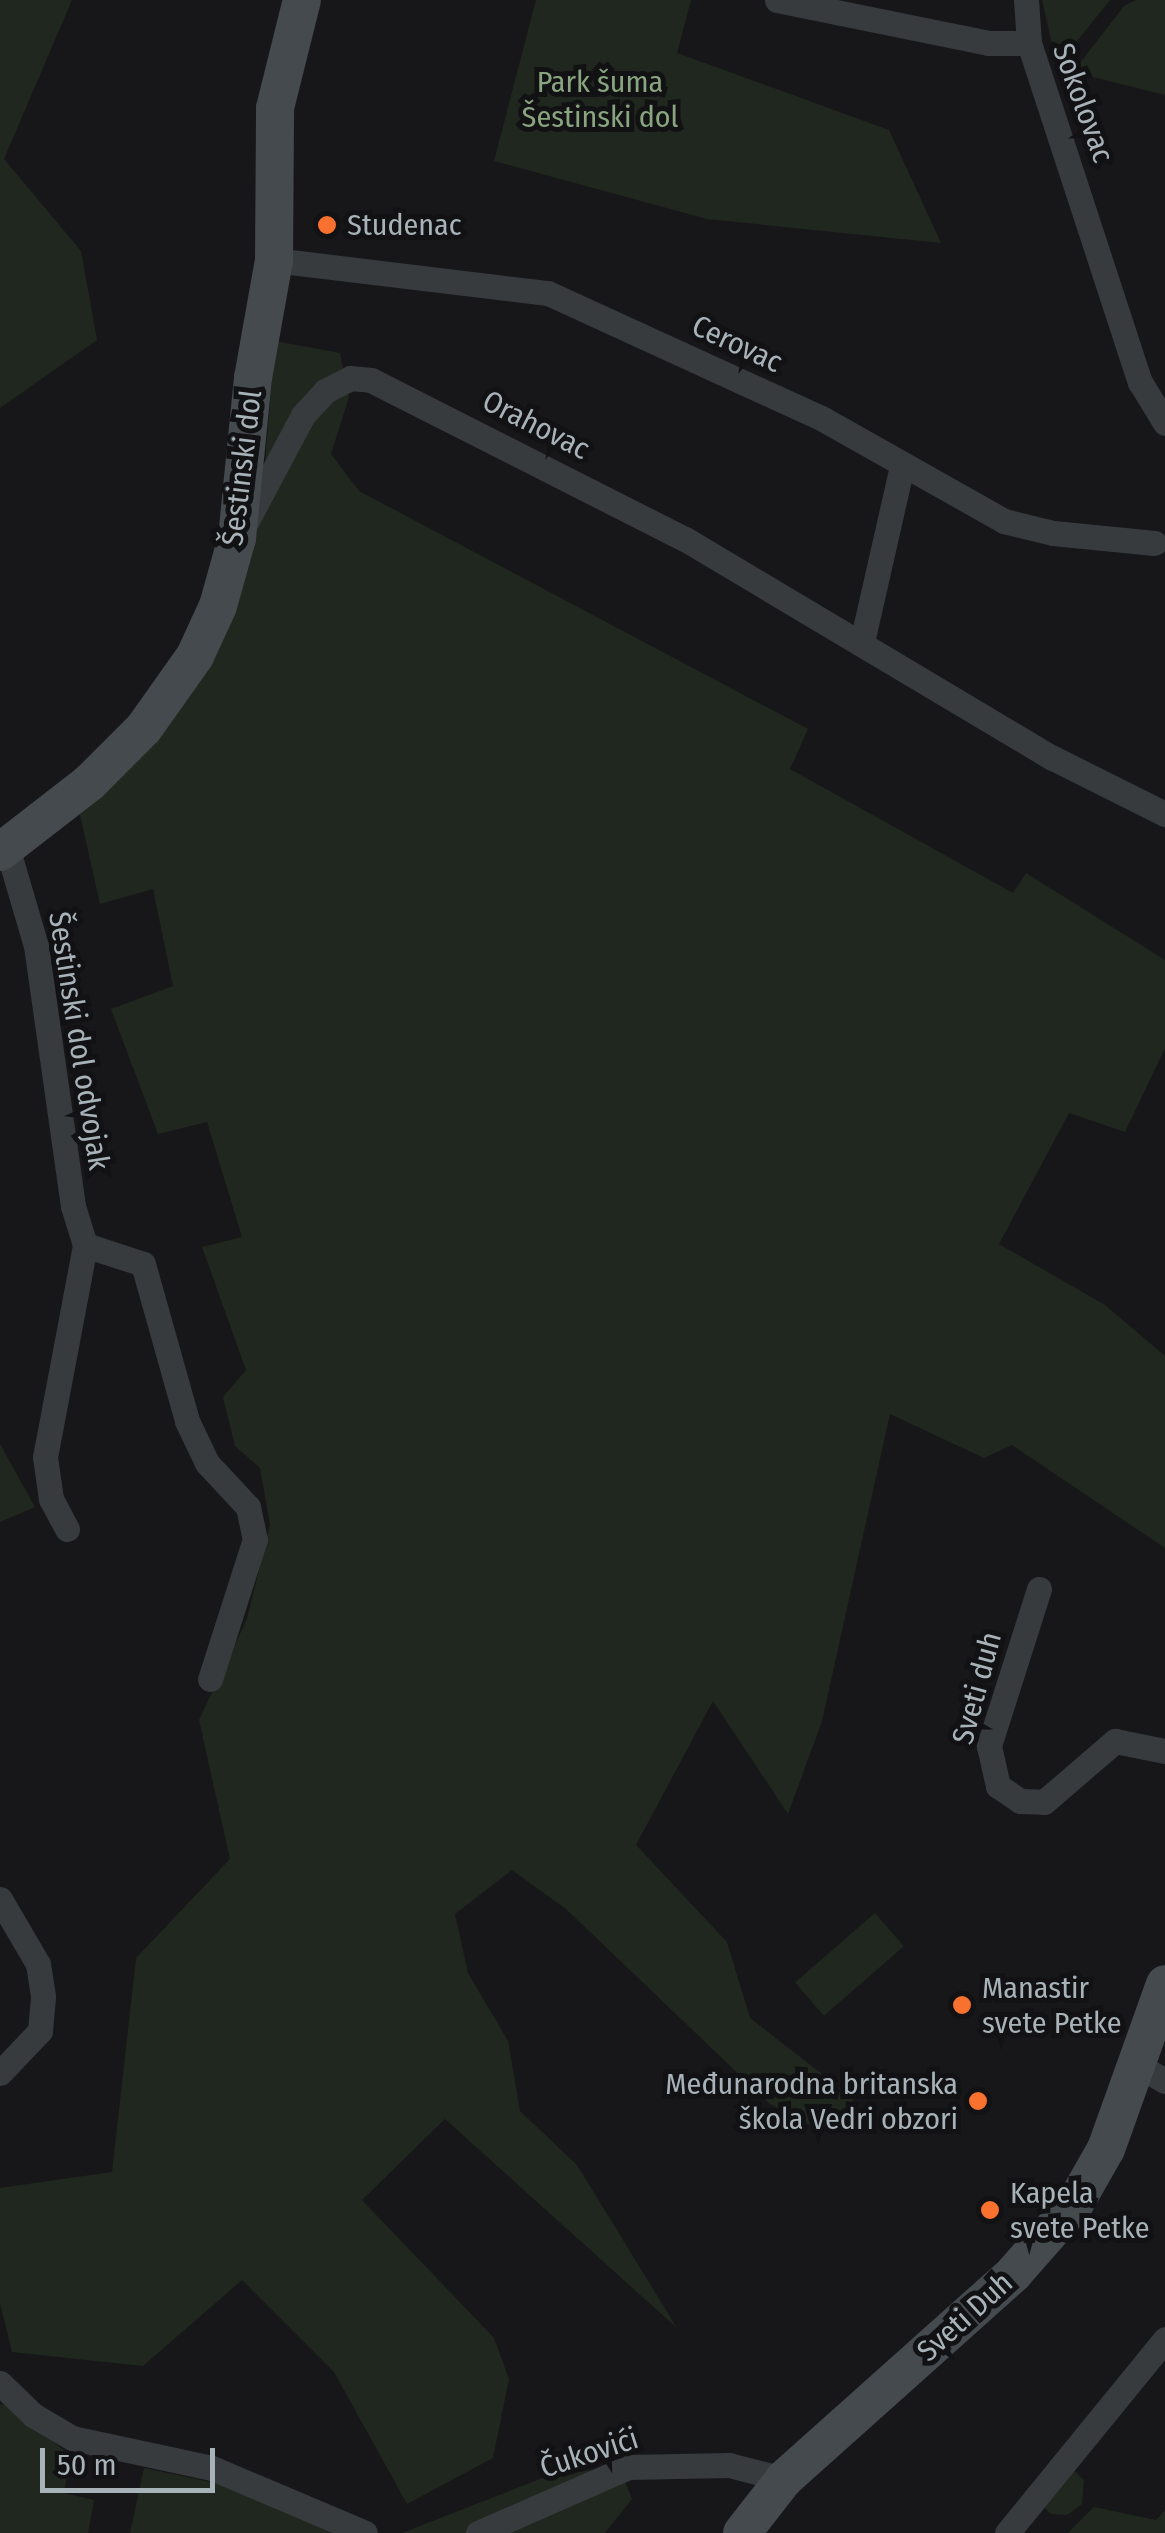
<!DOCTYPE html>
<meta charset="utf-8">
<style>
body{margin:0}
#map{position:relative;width:1165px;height:2533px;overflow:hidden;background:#171719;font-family:"Fira Sans Condensed",sans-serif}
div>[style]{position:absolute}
.green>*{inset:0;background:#20271e;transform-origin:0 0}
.street>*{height:25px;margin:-12.5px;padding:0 12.5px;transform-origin:12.5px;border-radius:12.5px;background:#373b3e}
.secondary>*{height:38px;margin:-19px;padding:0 19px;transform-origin:19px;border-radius:19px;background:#454a4e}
.dots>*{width:28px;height:28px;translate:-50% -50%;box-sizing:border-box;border:5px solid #121214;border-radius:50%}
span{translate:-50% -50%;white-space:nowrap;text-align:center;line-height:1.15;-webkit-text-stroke:10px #121214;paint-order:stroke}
.park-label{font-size:30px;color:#89a57f}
.street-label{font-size:30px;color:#a8b3b9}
.poi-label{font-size:30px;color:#a8b3b9}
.left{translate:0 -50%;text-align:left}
.right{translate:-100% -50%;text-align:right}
.scale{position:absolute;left:40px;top:2448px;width:175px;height:45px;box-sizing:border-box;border:5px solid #a8b3b9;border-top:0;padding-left:12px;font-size:30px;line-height:35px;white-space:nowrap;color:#a8b3b9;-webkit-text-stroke:8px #121214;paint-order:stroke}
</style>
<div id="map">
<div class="green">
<div style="clip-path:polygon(0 0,72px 0,4px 159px,81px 251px,97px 340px,0 408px)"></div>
<div style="clip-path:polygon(536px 0,691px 0,677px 53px,889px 130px,941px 243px,707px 219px,494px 161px)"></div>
<div style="clip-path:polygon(1042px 0,1110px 0,1057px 66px)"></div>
<div style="clip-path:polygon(1136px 0,1165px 0,1165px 95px,1073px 72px,1124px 6px)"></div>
<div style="clip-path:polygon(275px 341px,340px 353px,349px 397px,331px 454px,359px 491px,808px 729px,790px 769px,1013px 893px,1026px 873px,1165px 960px,1165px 1048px,1125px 1132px,1069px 1113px,999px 1244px,1105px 1305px,1165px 1356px,1165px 1548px,1012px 1445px,984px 1458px,890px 1414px,822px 1721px,788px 1814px,713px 1701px,636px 1845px,727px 1942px,750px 2018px,854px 2099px,821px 2131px,770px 2104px,566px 1909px,512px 1870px,455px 1914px,468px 1973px,508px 2041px,520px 2111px,577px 2165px,677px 2328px,445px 2119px,362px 2200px,494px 2338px,509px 2379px,493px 2458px,407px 2504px,334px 2372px,242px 2280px,143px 2366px,12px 2352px,0 2303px,0 2188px,112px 2172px,136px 1958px,230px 1859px,199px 1720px,247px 1619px,270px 1525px,260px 1468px,235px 1446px,223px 1397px,246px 1370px,202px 1247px,242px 1237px,207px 1122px,158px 1134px,111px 1009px,173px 986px,153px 889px,100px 904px,78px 806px,131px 767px,265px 463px)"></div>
<div style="clip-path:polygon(0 1444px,35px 1507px,0 1522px)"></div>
<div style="left:875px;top:1913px;width:44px;height:106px;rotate:49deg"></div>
<div style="clip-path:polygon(0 2404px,14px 2406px,70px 2456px,64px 2493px,94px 2500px,88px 2533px,0 2533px)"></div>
<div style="clip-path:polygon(619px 2466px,632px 2499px,605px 2533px,402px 2533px,545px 2477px)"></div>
<div style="clip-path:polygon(144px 2468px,272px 2495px,348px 2533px,130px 2533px)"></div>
<div style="clip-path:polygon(1072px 2469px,1084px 2480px,1082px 2504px,1067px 2515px,1051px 2514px,1042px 2505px)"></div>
<div style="clip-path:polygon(1094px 2507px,1156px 2520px,1165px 2510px,1165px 2533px,1068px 2533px)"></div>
</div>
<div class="street">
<div style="left:777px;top:0;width:215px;rotate:11.5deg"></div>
<div style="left:988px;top:43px;width:41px"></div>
<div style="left:1026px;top:0;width:43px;rotate:86deg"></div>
<div style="left:1029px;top:43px;width:357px;rotate:71.9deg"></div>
<div style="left:1140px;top:382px;width:48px;rotate:58.6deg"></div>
<div style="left:274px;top:260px;width:276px;rotate:6.9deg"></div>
<div style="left:548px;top:293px;width:302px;rotate:24.6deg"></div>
<div style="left:823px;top:419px;width:208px;rotate:29.4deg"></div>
<div style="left:1004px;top:521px;width:50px;rotate:13.8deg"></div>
<div style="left:1053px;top:533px;width:102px;rotate:5.6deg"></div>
<div style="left:243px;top:528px;width:128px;rotate:-62deg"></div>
<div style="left:303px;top:415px;width:33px;rotate:-47deg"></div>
<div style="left:325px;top:391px;width:28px;rotate:-27deg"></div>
<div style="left:350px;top:378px;width:21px;rotate:5deg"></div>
<div style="left:371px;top:380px;width:352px;rotate:26.9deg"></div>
<div style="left:685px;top:539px;width:428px;rotate:30.8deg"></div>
<div style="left:1053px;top:758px;width:125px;rotate:26.6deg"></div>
<div style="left:862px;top:642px;width:180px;rotate:-77.2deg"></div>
<div style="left:7px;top:847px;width:103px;rotate:73.7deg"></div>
<div style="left:36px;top:946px;width:263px;rotate:81.9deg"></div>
<div style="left:73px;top:1206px;width:41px;rotate:72.9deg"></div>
<div style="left:85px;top:1245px;width:61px;rotate:18.1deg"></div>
<div style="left:143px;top:1264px;width:163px;rotate:74.3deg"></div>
<div style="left:187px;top:1421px;width:47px;rotate:64.5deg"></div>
<div style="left:207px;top:1463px;width:60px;rotate:47deg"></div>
<div style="left:248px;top:1507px;width:33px;rotate:78deg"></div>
<div style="left:255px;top:1539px;width:147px;rotate:107.8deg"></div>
<div style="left:67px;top:1529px;width:34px;rotate:-118deg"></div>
<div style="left:51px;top:1499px;width:42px;rotate:-98.1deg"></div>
<div style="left:45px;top:1457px;width:216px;rotate:-79.3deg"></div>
<div style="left:1039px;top:1589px;width:165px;rotate:107.7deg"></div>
<div style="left:989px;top:1746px;width:41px;rotate:77.3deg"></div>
<div style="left:998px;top:1786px;width:27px;rotate:34deg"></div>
<div style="left:1020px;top:1801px;width:24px;rotate:2deg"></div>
<div style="left:1044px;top:1802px;width:94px;rotate:-40.7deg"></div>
<div style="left:1115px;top:1741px;width:51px;rotate:11.3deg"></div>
<div style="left:0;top:1899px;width:75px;rotate:59.7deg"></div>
<div style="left:38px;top:1964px;width:33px;rotate:81deg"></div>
<div style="left:43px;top:1997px;width:34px;rotate:95deg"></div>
<div style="left:40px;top:2031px;width:58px;rotate:133.6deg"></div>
<div style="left:1138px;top:2065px;width:31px;rotate:31deg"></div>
<div style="left:0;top:2383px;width:46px;rotate:44.1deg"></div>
<div style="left:33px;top:2415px;width:45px;rotate:30.5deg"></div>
<div style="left:72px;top:2438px;width:143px;rotate:12.1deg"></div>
<div style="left:212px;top:2468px;width:166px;rotate:23deg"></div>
<div style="left:478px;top:2533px;width:164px;rotate:-23.7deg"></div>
<div style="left:628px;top:2467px;width:101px;rotate:-1.1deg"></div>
<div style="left:729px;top:2465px;width:57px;rotate:14.3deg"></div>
<div style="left:1007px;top:2533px;width:250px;rotate:-50.8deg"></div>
</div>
<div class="secondary">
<div style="left:0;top:852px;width:113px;rotate:-37.8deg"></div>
<div style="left:89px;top:783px;width:78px;rotate:-45deg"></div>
<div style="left:144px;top:728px;width:88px;rotate:-54.7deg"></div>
<div style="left:195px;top:656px;width:55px;rotate:-65.3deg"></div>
<div style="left:218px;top:606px;width:71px;rotate:-74.4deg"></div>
<div style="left:237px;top:538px;width:161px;rotate:-84.3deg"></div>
<div style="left:253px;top:378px;width:120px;rotate:-79.9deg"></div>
<div style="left:274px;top:260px;width:152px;rotate:-89.6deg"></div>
<div style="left:275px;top:108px;width:111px;rotate:-76deg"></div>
<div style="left:742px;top:2533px;width:68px;rotate:-52.1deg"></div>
<div style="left:784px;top:2479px;width:309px;rotate:-41.8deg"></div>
<div style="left:1014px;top:2273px;width:91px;rotate:-48.6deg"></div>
<div style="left:1074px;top:2205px;width:64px;rotate:-60.3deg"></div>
<div style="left:1106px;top:2149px;width:175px;rotate:-70.3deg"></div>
</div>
<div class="dots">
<div style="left:327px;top:225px;background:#f8712f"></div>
<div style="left:962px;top:2005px;background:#f8712f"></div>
<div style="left:978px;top:2101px;background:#f8712f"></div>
<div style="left:990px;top:2210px;background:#f8712f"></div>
</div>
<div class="park-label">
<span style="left:600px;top:99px">Park šuma<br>Šestinski dol</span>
</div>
<div class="street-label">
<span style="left:1083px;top:103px;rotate:70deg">Sokolovac</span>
<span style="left:737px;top:344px;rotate:25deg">Cerovac</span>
<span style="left:536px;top:425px;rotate:27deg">Orahovac</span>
<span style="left:242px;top:468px;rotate:-83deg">Šestinski dol</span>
<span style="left:79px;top:1041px;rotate:81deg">Šestinski dol odvojak</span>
<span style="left:977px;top:1688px;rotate:-75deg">Sveti duh</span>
<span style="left:965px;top:2317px;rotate:-42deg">Sveti Duh</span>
<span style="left:589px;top:2453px;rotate:-18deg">Čukovići</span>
</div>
<div class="poi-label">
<span class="left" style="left:347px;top:225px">Studenac</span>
<span class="left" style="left:982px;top:2005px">Manastir<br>svete Petke</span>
<span class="right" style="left:958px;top:2101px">Međunarodna britanska<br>škola Vedri obzori</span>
<span class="left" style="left:1010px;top:2210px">Kapela<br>svete Petke</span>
</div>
<div class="scale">50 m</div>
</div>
